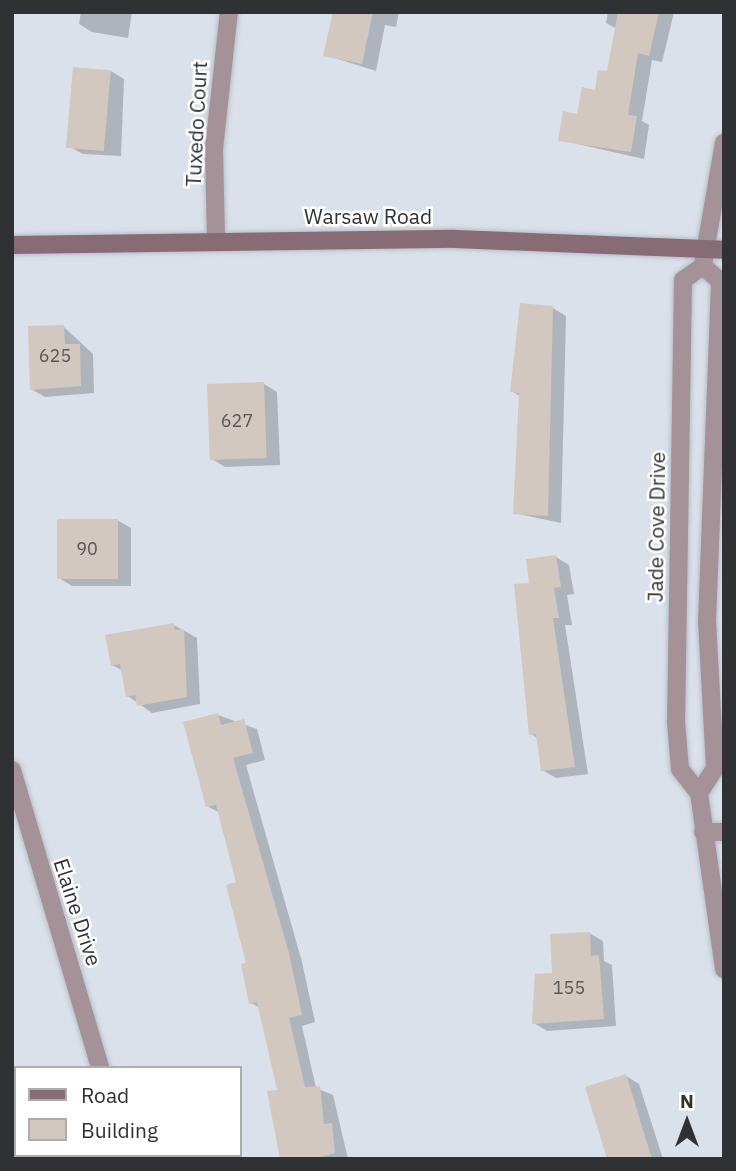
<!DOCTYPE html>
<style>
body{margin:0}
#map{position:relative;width:736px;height:1171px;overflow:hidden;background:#dae1ea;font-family:"IBM Plex Sans",sans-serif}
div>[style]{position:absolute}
.shadow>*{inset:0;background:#0003}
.building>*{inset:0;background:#d2c8c0;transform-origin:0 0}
.roads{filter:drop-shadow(0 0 2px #b8bec6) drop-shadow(0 0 2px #b8bec6)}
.street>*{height:18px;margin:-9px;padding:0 9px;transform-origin:9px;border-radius:9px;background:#a59198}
.secondary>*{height:18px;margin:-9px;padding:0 9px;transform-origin:9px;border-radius:9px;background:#876b75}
span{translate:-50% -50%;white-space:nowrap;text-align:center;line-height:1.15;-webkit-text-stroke:5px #fff;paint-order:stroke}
.number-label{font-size:18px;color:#585758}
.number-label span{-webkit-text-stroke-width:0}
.street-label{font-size:21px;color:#2f3135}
.frame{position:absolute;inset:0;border:14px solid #2f3135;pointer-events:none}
.legend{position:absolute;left:14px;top:1066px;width:228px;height:91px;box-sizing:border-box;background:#fff;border:2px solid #acadae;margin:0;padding:9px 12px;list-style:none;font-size:21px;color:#2f3135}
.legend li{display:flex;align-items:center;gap:14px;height:35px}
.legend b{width:35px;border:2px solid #acadae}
.north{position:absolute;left:652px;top:1087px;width:70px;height:70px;-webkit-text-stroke:5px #fff;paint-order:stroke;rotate:0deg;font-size:19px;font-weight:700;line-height:28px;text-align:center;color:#2f3135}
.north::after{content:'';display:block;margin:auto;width:24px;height:32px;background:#2f3135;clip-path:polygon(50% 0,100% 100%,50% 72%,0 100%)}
</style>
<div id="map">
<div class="shadow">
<div style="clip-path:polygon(81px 12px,132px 12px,128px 38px,92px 32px,79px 24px)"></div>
<div style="clip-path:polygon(335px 12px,399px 12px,396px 27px,385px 25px,376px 71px,325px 55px)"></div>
<div style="clip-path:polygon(608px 12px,674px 12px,662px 62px,652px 60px,642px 121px,649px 125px,644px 159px,560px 140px,608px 73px,617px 29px,606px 23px)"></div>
<div style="clip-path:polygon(111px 71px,124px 79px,121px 156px,83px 154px,70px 147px)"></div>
<div style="clip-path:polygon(553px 308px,566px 316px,561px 523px,514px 513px,521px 397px,512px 391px)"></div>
<div style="clip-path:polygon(64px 327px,93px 354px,94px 393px,45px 397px,31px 389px)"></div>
<div style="clip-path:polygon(264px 384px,277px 392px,280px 465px,225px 467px,212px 459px)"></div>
<div style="clip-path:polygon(117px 520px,131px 528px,131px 586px,72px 586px,59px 578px)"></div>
<div style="clip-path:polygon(556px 557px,569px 565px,574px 594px,567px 595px,572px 625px,565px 625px,588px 774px,556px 778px,542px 770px,539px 739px,531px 734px,531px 584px)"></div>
<div style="clip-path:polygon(174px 625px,197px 638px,200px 704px,152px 713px,128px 696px,123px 671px,112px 665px)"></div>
<div style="clip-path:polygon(218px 715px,257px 729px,265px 760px,246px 765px,302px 962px,315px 1022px,302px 1026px,316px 1088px,333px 1095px,348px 1159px,281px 1159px,279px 1092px,260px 1008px,251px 1003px,238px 884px,220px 813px,207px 806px)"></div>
<div style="clip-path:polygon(589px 933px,603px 941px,604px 961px,612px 965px,616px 1026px,547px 1031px,534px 1023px,554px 974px)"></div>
<div style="clip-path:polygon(626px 1076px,639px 1084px,663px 1159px,609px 1159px)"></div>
</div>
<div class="building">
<div style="clip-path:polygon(333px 12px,373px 12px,362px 64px,323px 56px)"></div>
<div style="clip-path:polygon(618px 12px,659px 12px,649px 56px,638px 53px,628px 115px,637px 116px,631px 152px,558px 141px,563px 111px,577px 114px,582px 87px,595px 90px,598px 70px,607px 71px)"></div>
<div style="left:73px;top:67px;width:38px;height:81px;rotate:5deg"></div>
<div style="clip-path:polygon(520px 303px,553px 306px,548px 516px,513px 514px,519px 393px,510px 392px)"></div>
<div style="clip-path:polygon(64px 325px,65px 344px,80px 344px,81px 386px,30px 390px,28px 326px)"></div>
<div style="left:264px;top:382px;width:76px;height:57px;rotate:88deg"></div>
<div style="left:57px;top:519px;width:61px;height:60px"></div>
<div style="clip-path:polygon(556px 555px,561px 587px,554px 588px,559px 618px,553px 618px,575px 767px,541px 771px,536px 734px,529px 735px,514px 584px,529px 583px,526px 559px)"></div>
<div style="clip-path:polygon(174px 623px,175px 630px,184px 629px,187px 697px,137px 706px,135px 695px,126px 697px,120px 664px,111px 666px,105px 635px)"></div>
<div style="clip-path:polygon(218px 713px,221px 725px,244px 719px,253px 753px,233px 758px,289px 953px,302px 1015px,289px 1018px,305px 1087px,320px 1086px,324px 1124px,332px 1123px,335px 1153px,315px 1159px,280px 1159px,267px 1091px,277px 1090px,257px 1002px,249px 1004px,241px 964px,246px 963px,226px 885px,236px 882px,216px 805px,206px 807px,183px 722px)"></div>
<div style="clip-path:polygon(590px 932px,591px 956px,599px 955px,604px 1019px,532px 1024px,535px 974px,552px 973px,550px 934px)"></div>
<div style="clip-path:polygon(626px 1074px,652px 1159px,607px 1159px,585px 1087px)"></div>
</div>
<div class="roads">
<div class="street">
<div style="left:216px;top:238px;width:89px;rotate:-91.3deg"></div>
<div style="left:214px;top:149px;width:138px;rotate:-83.8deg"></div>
<div style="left:703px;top:264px;width:123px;rotate:-80.2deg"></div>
<div style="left:703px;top:266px;width:24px;rotate:145deg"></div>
<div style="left:683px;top:280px;width:442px;rotate:90.9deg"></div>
<div style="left:676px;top:722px;width:47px;rotate:85.1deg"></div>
<div style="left:680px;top:769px;width:31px;rotate:52deg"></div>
<div style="left:699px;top:793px;width:178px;rotate:81.9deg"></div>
<div style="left:12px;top:770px;width:311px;rotate:73.5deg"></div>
<div style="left:699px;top:793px;width:30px;rotate:-57deg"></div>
<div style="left:715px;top:768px;width:146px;rotate:-93.1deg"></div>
<div style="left:707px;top:622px;width:341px;rotate:-87.8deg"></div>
<div style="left:720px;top:281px;width:23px;rotate:-139deg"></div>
<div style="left:703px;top:832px;width:21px"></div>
<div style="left:122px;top:1155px;width:4px;rotate:76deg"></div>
</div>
<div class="secondary">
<div style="left:12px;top:245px;width:443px;rotate:-0.8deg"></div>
<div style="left:455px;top:239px;width:269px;rotate:2.3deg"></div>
</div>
</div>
<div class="number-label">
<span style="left:55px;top:356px">625</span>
<span style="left:237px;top:421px">627</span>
<span style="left:87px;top:549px">90</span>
<span style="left:569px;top:988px">155</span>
</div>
<div class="street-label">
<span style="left:196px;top:124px;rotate:-87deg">Tuxedo Court</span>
<span style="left:368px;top:216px">Warsaw Road</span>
<span style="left:656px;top:527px;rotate:-89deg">Jade Cove Drive</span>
<span style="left:78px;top:912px;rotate:72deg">Elaine Drive</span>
</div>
<div class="frame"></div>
<ul class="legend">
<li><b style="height:9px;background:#876b75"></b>Road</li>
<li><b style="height:19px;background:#d2c8c0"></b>Building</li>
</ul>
<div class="north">N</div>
</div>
